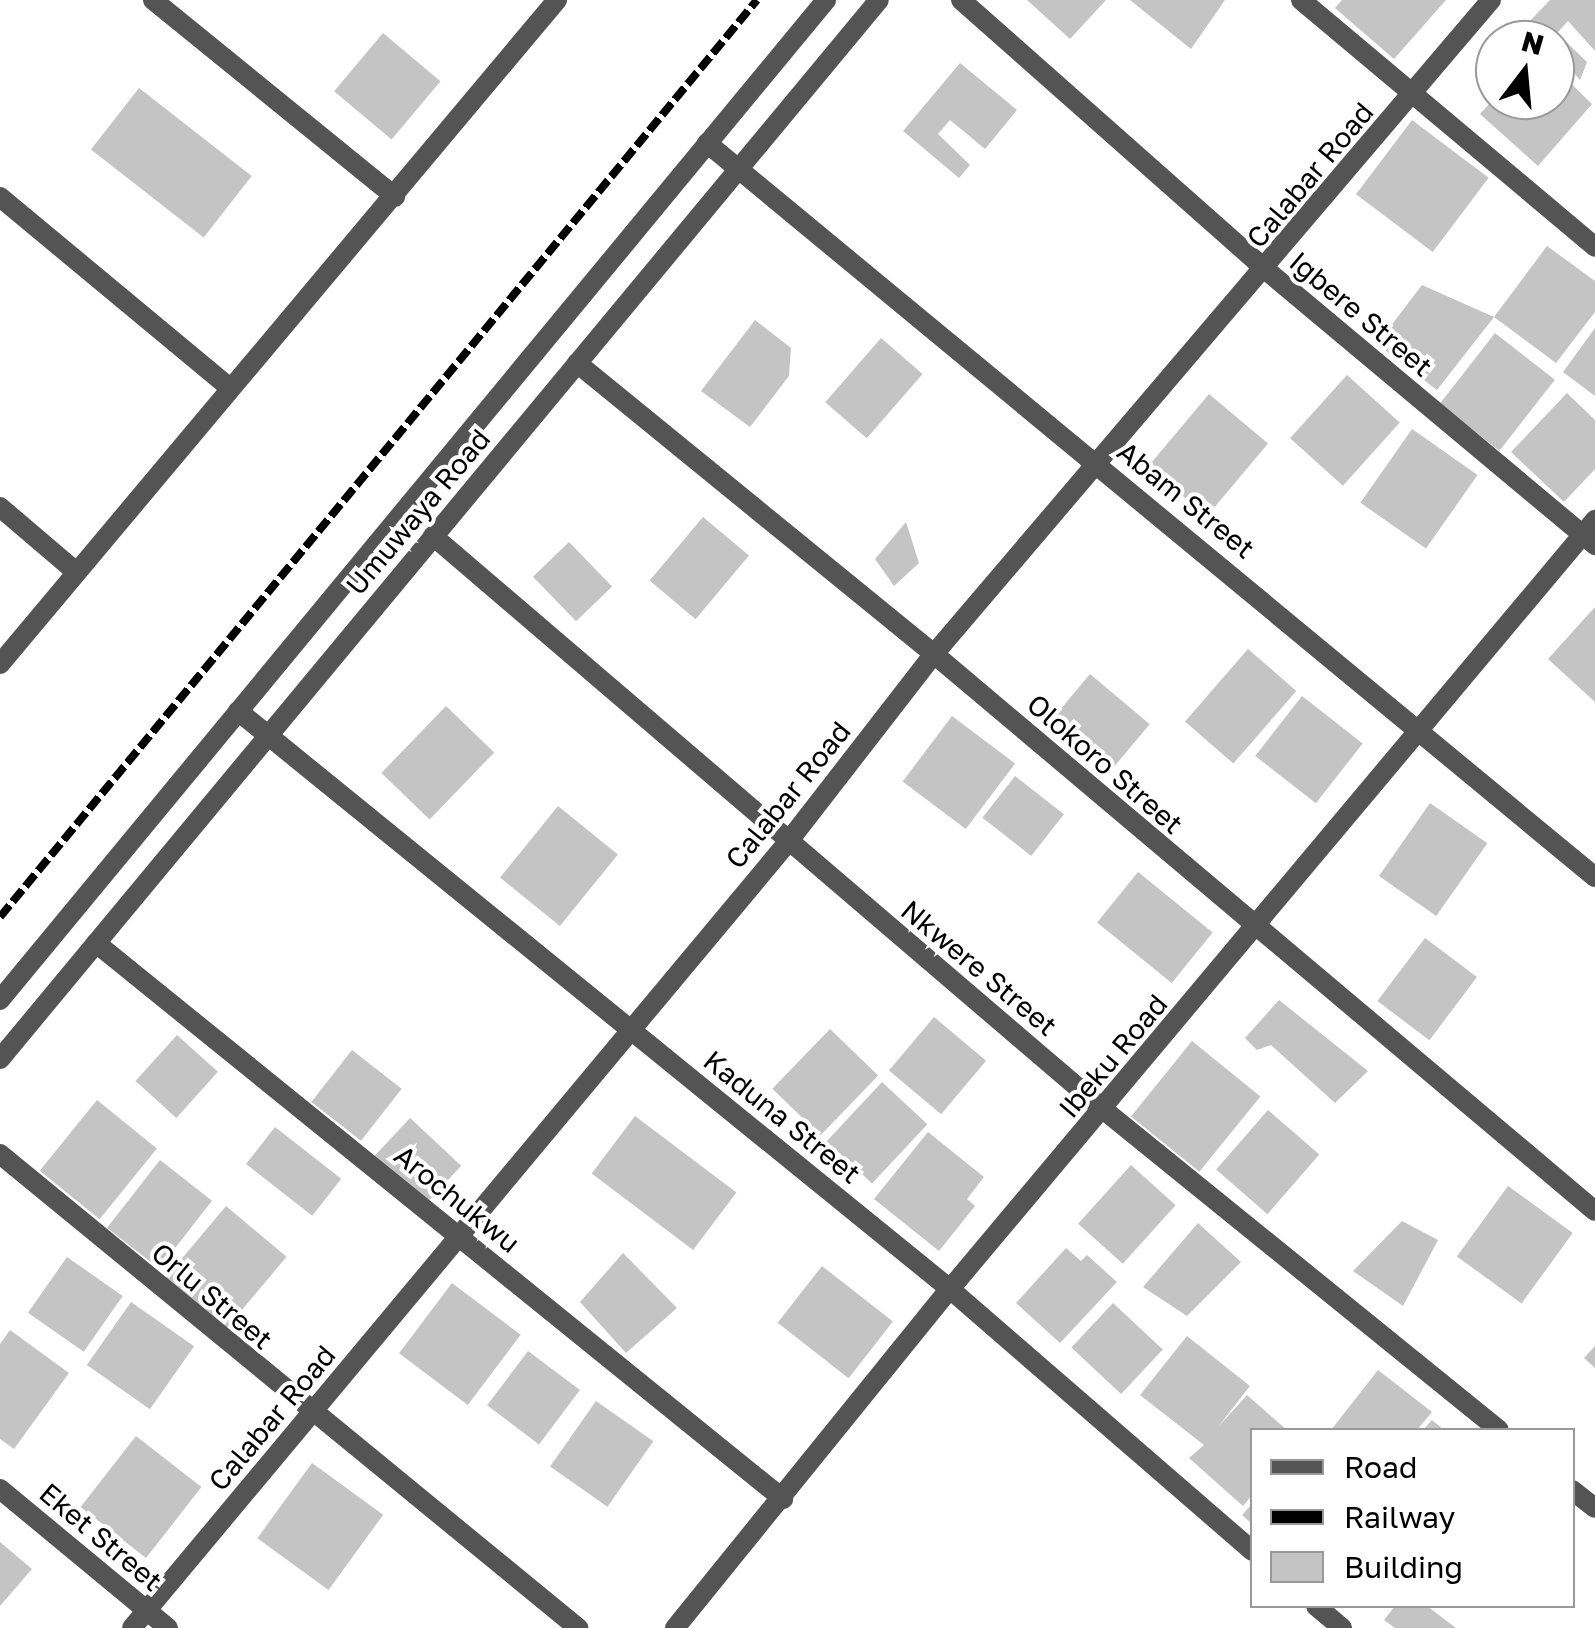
<!DOCTYPE html>
<style>
body{margin:0}
#map{position:relative;width:1595px;height:1628px;overflow:hidden;background:#fff;font-family:"Golos Text",sans-serif}
div>[style]{position:absolute}
.building>*{inset:0;background:#c4c4c4;transform-origin:0 0}
.minor>*{height:20px;margin:-10px;padding:0 10px;transform-origin:10px;border-radius:10px;background:#545454}
.tertiary>*{height:20px;margin:-10px;padding:0 10px;transform-origin:10px;border-radius:10px;background:#545454}
.rail>*{height:8px;margin-top:-4px;transform-origin:0;background:repeating-linear-gradient(90deg,#000 0 15px,transparent 0 20px)}
span{translate:-50% -50%;white-space:nowrap;text-align:center;line-height:1.15;-webkit-text-stroke:8px #fff;paint-order:stroke}
.street-label{font-size:28px;color:#000}
.legend{position:absolute;left:1250px;top:1428px;width:325px;height:180px;box-sizing:border-box;background:#fff;border:2px solid #999;margin:0;padding:12px 18px;list-style:none;font-size:30px;color:#000}
.legend li{display:flex;align-items:center;gap:20px;height:50px}
.legend b{width:50px;border:2px solid #999}
.north{position:absolute;left:1475px;top:20px;width:100px;height:100px;box-sizing:border-box;background:#fff;border:2px solid #999;border-radius:50%;rotate:16deg;font-size:28px;font-weight:700;line-height:40px;text-align:center;color:#000}
.north::after{content:'';display:block;margin:auto;width:35px;height:45px;background:#000;clip-path:polygon(50% 0,100% 100%,50% 72%,0 100%)}
</style>
<div id="map">
<div class="building">
<div style="clip-path:polygon(1027px 0,1106px 0,1070px 39px)"></div>
<div style="clip-path:polygon(1130px 0,1225px 0,1191px 49px)"></div>
<div style="clip-path:polygon(1342px 0,1446px 0,1394px 59px,1335px 8px)"></div>
<div style="clip-path:polygon(1550px 0,1595px 0,1595px 51px,1568px 21px,1557px 33px,1587px 62px,1580px 80px,1555px 52px,1555px 40px,1544px 40px,1528px 23px)"></div>
<div style="left:383px;top:33px;width:75px;height:76px;rotate:40deg"></div>
<div style="clip-path:polygon(960px 63px,1017px 110px,985px 149px,950px 120px,938px 134px,970px 165px,959px 178px,903px 131px)"></div>
<div style="clip-path:polygon(1555px 68px,1592px 104px,1538px 166px,1480px 114px,1493px 100px,1555px 100px)"></div>
<div style="left:139px;top:88px;width:143px;height:78px;rotate:38deg"></div>
<div style="left:1412px;top:120px;width:96px;height:93px;rotate:37deg"></div>
<div style="clip-path:polygon(1547px 246px,1595px 281px,1595px 312px,1556px 363px,1494px 317px,1437px 390px,1377px 344px,1422px 285px,1494px 317px)"></div>
<div style="clip-path:polygon(755px 320px,791px 348px,789px 376px,750px 427px,701px 391px)"></div>
<div style="clip-path:polygon(1595px 328px,1595px 396px,1563px 372px)"></div>
<div style="left:1495px;top:333px;width:76px;height:90px;rotate:38deg"></div>
<div style="left:881px;top:338px;width:55px;height:85px;rotate:41deg"></div>
<div style="left:1347px;top:375px;width:71px;height:85px;rotate:42deg"></div>
<div style="clip-path:polygon(1567px 393px,1595px 420px,1595px 469px,1564px 502px,1511px 452px)"></div>
<div style="left:1209px;top:394px;width:77px;height:95px;rotate:40deg"></div>
<div style="left:1412px;top:429px;width:80px;height:90px;rotate:35deg"></div>
<div style="left:703px;top:517px;width:60px;height:83px;rotate:40deg"></div>
<div style="clip-path:polygon(906px 522px,919px 563px,894px 586px,875px 559px)"></div>
<div style="left:569px;top:542px;width:62px;height:50px;rotate:46deg"></div>
<div style="clip-path:polygon(1595px 607px,1595px 702px,1548px 659px)"></div>
<div style="left:1248px;top:649px;width:64px;height:96px;rotate:41deg"></div>
<div style="left:1090px;top:674px;width:78px;height:57px;rotate:40deg"></div>
<div style="left:1302px;top:696px;width:77px;height:76px;rotate:38deg"></div>
<div style="left:446px;top:706px;width:67px;height:93px;rotate:44deg"></div>
<div style="left:952px;top:716px;width:79px;height:82px;rotate:37deg"></div>
<div style="left:1015px;top:776px;width:62px;height:53px;rotate:38deg"></div>
<div style="left:1430px;top:803px;width:70px;height:89px;rotate:35deg"></div>
<div style="left:558px;top:806px;width:77px;height:92px;rotate:39deg"></div>
<div style="left:1138px;top:872px;width:96px;height:65px;rotate:39deg"></div>
<div style="left:1425px;top:938px;width:65px;height:79px;rotate:37deg"></div>
<div style="clip-path:polygon(1279px 1000px,1368px 1071px,1335px 1103px,1271px 1045px,1257px 1050px,1245px 1038px)"></div>
<div style="left:934px;top:1017px;width:68px;height:70px;rotate:40deg"></div>
<div style="left:830px;top:1029px;width:67px;height:83px;rotate:44deg"></div>
<div style="left:177px;top:1035px;width:55px;height:62px;rotate:42deg"></div>
<div style="left:1192px;top:1041px;width:88px;height:97px;rotate:39deg"></div>
<div style="left:352px;top:1050px;width:63px;height:66px;rotate:38deg"></div>
<div style="left:882px;top:1082px;width:62px;height:81px;rotate:43deg"></div>
<div style="left:97px;top:1100px;width:77px;height:91px;rotate:39deg"></div>
<div style="left:1268px;top:1110px;width:68px;height:79px;rotate:41deg"></div>
<div style="left:635px;top:1116px;width:127px;height:72px;rotate:37deg"></div>
<div style="left:410px;top:1118px;width:70px;height:52px;rotate:43deg"></div>
<div style="left:275px;top:1127px;width:84px;height:47px;rotate:38deg"></div>
<div style="clip-path:polygon(928px 1132px,984px 1177px,967px 1199px,975px 1206px,939px 1251px,874px 1199px)"></div>
<div style="left:160px;top:1160px;width:66px;height:86px;rotate:38deg"></div>
<div style="left:1131px;top:1165px;width:60px;height:79px;rotate:42deg"></div>
<div style="left:1508px;top:1186px;width:80px;height:87px;rotate:36deg"></div>
<div style="left:226px;top:1206px;width:79px;height:96px;rotate:40deg"></div>
<div style="clip-path:polygon(1402px 1221px,1438px 1240px,1403px 1306px,1353px 1271px)"></div>
<div style="clip-path:polygon(1198px 1223px,1241px 1262px,1187px 1316px,1143px 1287px)"></div>
<div style="clip-path:polygon(1066px 1248px,1081px 1261px,1087px 1255px,1117px 1282px,1060px 1343px,1016px 1303px)"></div>
<div style="clip-path:polygon(623px 1253px,677px 1308px,626px 1353px,580px 1302px)"></div>
<div style="left:67px;top:1257px;width:68px;height:68px;rotate:35deg"></div>
<div style="left:822px;top:1266px;width:90px;height:72px;rotate:38deg"></div>
<div style="left:452px;top:1283px;width:86px;height:88px;rotate:37deg"></div>
<div style="left:131px;top:1302px;width:77px;height:77px;rotate:35deg"></div>
<div style="left:1113px;top:1303px;width:68px;height:61px;rotate:43deg"></div>
<div style="clip-path:polygon(10px 1330px,69px 1373px,14px 1449px,0 1439px,0 1344px)"></div>
<div style="clip-path:polygon(1187px 1336px,1250px 1386px,1218px 1427px,1247px 1395px,1287px 1430px,1252px 1430px,1252px 1495px,1243px 1506px,1189px 1458px,1204px 1445px,1140px 1395px)"></div>
<div style="clip-path:polygon(1595px 1346px,1595px 1368px,1584px 1358px)"></div>
<div style="left:528px;top:1351px;width:65px;height:68px;rotate:37deg"></div>
<div style="clip-path:polygon(1378px 1370px,1432px 1412px,1417px 1430px,1331px 1430px)"></div>
<div style="left:596px;top:1401px;width:70px;height:80px;rotate:35deg"></div>
<div style="clip-path:polygon(1432px 1420px,1444px 1430px,1423px 1430px)"></div>
<div style="left:136px;top:1436px;width:83px;height:90px;rotate:38deg"></div>
<div style="left:312px;top:1463px;width:88px;height:93px;rotate:36deg"></div>
<div style="clip-path:polygon(1252px 1504px,1252px 1524px,1242px 1515px)"></div>
<div style="clip-path:polygon(0 1542px,32px 1569px,0 1606px)"></div>
<div style="clip-path:polygon(1395px 1606px,1427px 1606px,1456px 1628px,1395px 1628px,1384px 1620px)"></div>
</div>
<div class="minor">
<div style="left:153px;top:0;width:312px;rotate:39.1deg"></div>
<div style="left:961px;top:0;width:407px;rotate:41.5deg"></div>
<div style="left:1266px;top:270px;width:429px;rotate:39.9deg"></div>
<div style="left:1301px;top:0;width:384px;rotate:40deg"></div>
<div style="left:707px;top:143px;width:1152px;rotate:39.58deg"></div>
<div style="left:0;top:197px;width:298px;rotate:39.7deg"></div>
<div style="left:577px;top:363px;width:461px;rotate:39.2deg"></div>
<div style="left:934px;top:654px;width:864px;rotate:40.12deg"></div>
<div style="left:0;top:507px;width:100px;rotate:40.5deg"></div>
<div style="left:433px;top:536px;width:883px;rotate:40.54deg"></div>
<div style="left:1104px;top:1110px;width:508px;rotate:39.01deg"></div>
<div style="left:0;top:664px;width:867px;rotate:-50.01deg"></div>
<div style="left:238px;top:711px;width:917px;rotate:39.07deg"></div>
<div style="left:950px;top:1289px;width:400px;rotate:40.9deg"></div>
<div style="left:96px;top:943px;width:884px;rotate:38.98deg"></div>
<div style="left:0;top:1154px;width:748px;rotate:39.35deg"></div>
<div style="left:0;top:1489px;width:218px;rotate:39.6deg"></div>
<div style="left:1572px;top:1490px;width:29px;rotate:38deg"></div>
<div style="left:1316px;top:1606px;width:34px;rotate:40deg"></div>
<div style="left:132px;top:1628px;width:1024px;rotate:-50.15deg"></div>
<div style="left:788px;top:842px;width:238px;rotate:-52.2deg"></div>
<div style="left:934px;top:654px;width:859px;rotate:-49.58deg"></div>
<div style="left:675px;top:1628px;width:437px;rotate:-51deg"></div>
<div style="left:950px;top:1289px;width:1004px;rotate:-50.01deg"></div>
</div>
<div class="tertiary">
<div style="left:0;top:1000px;width:1297px;rotate:-50.44deg"></div>
<div style="left:0;top:1059px;width:1376px;rotate:-50.31deg"></div>
</div>
<div class="rail">
<div style="left:0;top:917px;width:1189px;rotate:-50.46deg"></div>
</div>
<div class="street-label">
<span style="left:1310px;top:175px;rotate:-50deg">Calabar Road</span>
<span style="left:1361px;top:314px;rotate:40deg">Igbere Street</span>
<span style="left:1186px;top:500px;rotate:39deg">Abam Street</span>
<span style="left:418px;top:512px;rotate:-50deg">Umuwaya Road</span>
<span style="left:1105px;top:764px;rotate:41deg">Olokoro Street</span>
<span style="left:788px;top:795px;rotate:-51deg">Calabar Road</span>
<span style="left:979px;top:968px;rotate:40deg">Nkwere Street</span>
<span style="left:1113px;top:1056px;rotate:-50deg">Ibeku Road</span>
<span style="left:782px;top:1117px;rotate:39deg">Kaduna Street</span>
<span style="left:457px;top:1199px;rotate:39deg">Arochukwu</span>
<span style="left:212px;top:1296px;rotate:40deg">Orlu Street</span>
<span style="left:272px;top:1418px;rotate:-50deg">Calabar Road</span>
<span style="left:101px;top:1537px;rotate:40deg">Eket Street</span>
</div>
<ul class="legend">
<li><b style="height:12px;background:#545454"></b>Road</li>
<li><b style="height:12px;background:#000"></b>Railway</li>
<li><b style="height:28px;background:#c4c4c4"></b>Building</li>
</ul>
<div class="north">N</div>
</div>
